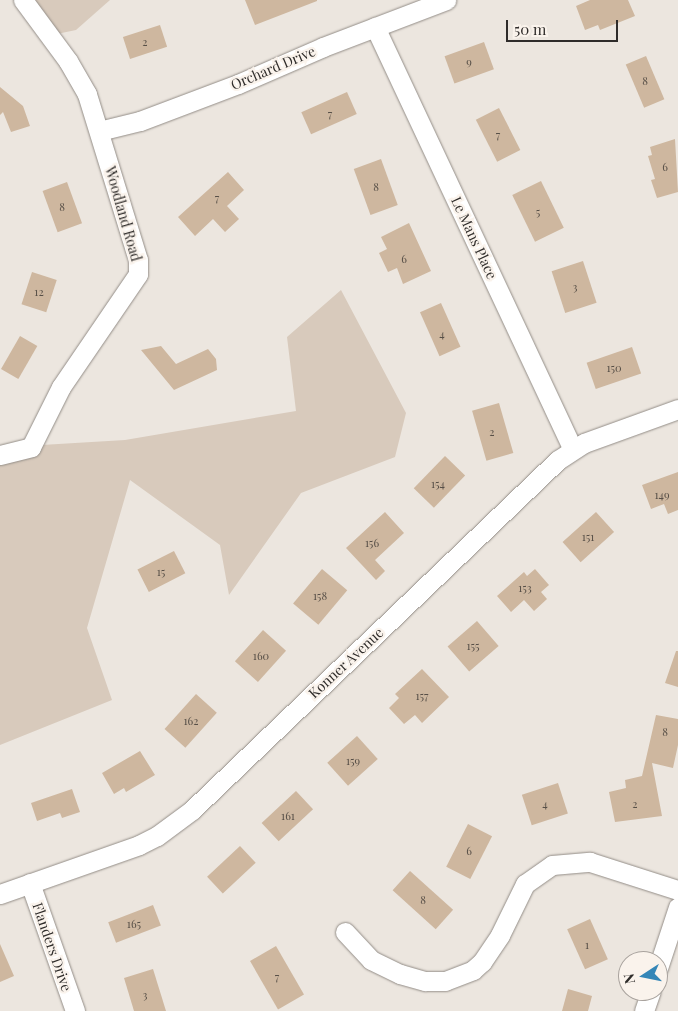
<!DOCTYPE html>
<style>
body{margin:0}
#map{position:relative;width:678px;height:1011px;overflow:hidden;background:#ece6df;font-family:"Playfair Display",serif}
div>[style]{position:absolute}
.green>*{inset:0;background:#d8cabc}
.building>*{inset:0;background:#ceb79f;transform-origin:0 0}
.roads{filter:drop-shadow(0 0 1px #938d87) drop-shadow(0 0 1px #938d87)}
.minor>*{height:19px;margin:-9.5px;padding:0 9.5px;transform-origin:9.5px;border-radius:9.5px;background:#fff}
span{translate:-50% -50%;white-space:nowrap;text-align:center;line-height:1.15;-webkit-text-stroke:4.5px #faf3ec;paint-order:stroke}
.number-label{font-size:11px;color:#574f47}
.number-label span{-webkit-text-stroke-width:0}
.street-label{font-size:14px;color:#2f2c2a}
.north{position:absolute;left:618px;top:951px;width:50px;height:50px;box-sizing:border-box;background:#faf3ec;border:1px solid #a9a39e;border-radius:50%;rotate:259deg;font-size:14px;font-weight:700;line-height:20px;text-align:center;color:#2f2c2a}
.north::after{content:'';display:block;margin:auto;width:18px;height:22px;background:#3486b7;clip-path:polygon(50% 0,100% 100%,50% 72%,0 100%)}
.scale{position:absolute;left:506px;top:20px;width:112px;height:22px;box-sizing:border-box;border:2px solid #2f2c2a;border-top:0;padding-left:6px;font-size:15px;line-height:18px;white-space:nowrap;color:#2f2c2a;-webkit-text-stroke:4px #faf3ec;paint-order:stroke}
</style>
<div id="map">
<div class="green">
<div style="clip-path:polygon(26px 0,110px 0,76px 30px,47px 36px)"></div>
<div style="clip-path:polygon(341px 290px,406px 413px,395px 457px,301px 493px,229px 595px,220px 545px,130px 480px,87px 628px,112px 700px,0 745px,0 453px,25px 446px,125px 440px,296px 411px,287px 337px)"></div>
</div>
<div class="building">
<div style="clip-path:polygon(245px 0,317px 0,317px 1px,255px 25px)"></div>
<div style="clip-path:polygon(590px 0,628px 0,635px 16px,600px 30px,598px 25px,585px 30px,576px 6px)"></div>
<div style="left:160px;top:25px;width:23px;height:39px;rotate:72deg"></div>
<div style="left:484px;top:42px;width:29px;height:42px;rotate:70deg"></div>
<div style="left:646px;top:56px;width:47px;height:22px;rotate:67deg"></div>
<div style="clip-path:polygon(0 87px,23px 106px,30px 126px,11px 132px,3px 112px,0 115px)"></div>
<div style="left:347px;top:92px;width:24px;height:50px;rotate:66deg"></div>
<div style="left:499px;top:108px;width:47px;height:26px;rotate:63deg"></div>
<div style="clip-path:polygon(675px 139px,678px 192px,657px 198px,651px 180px,655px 179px,648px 156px,652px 155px,650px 147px)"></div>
<div style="left:381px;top:159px;width:49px;height:29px;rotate:70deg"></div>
<div style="clip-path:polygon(228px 172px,244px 190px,227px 206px,239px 219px,225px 232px,213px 219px,195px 236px,178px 217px)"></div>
<div style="left:541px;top:181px;width:52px;height:32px;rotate:64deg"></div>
<div style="left:67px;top:182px;width:44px;height:26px;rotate:70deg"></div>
<div style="clip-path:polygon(409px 223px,431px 271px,403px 284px,397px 268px,388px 272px,379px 253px,387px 249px,381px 237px)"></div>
<div style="left:583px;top:261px;width:44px;height:33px;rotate:72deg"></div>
<div style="left:32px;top:272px;width:26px;height:34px;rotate:18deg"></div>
<div style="left:441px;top:303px;width:48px;height:23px;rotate:66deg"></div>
<div style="left:20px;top:336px;width:20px;height:38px;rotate:30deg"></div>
<div style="clip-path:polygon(161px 346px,176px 364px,208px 349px,216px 359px,217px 370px,174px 390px,141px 350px)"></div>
<div style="left:632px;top:347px;width:28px;height:48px;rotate:71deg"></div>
<div style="left:499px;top:403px;width:52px;height:28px;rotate:74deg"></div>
<div style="left:445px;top:456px;width:28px;height:45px;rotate:44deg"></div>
<div style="clip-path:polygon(678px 472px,678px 510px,668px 514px,664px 504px,651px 509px,642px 485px)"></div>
<div style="clip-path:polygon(385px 512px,404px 533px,375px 560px,385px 571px,376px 580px,346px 548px)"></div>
<div style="left:596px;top:512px;width:27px;height:45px;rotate:48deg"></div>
<div style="left:174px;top:551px;width:25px;height:41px;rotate:63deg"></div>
<div style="left:322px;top:569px;width:33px;height:45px;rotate:40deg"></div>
<div style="clip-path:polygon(535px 569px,549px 585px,541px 592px,547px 599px,534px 611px,524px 600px,511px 612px,497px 596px,524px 572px,527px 576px)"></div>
<div style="left:477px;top:621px;width:33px;height:39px;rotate:49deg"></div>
<div style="left:263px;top:630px;width:31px;height:42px;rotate:42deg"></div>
<div style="clip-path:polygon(676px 651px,678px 651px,678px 687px,665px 683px)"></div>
<div style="clip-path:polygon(422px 669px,449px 697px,422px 723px,415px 715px,404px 724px,389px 708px,399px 698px,395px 694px)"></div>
<div style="left:196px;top:694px;width:28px;height:47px;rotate:42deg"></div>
<div style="clip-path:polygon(656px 715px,678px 719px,678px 745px,673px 768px,652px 763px,662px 816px,615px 822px,609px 792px,626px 788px,625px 780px,642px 776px)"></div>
<div style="left:357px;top:736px;width:31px;height:40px;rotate:48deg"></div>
<div style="clip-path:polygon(140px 751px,155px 775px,126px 792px,124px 788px,114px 794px,102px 773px)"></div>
<div style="left:558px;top:783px;width:32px;height:38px;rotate:72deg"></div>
<div style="clip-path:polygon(72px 789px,80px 812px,62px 818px,60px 813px,37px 821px,31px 803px)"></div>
<div style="left:296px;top:791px;width:25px;height:47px;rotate:47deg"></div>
<div style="left:468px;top:824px;width:27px;height:48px;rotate:27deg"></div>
<div style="left:240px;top:846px;width:23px;height:45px;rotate:47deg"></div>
<div style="left:410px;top:871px;width:58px;height:26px;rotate:42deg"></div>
<div style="left:153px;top:905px;width:22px;height:48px;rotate:69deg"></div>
<div style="left:590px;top:919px;width:44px;height:25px;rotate:66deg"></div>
<div style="clip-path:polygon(0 944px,14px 976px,0 982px)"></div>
<div style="left:276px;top:946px;width:56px;height:30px;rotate:60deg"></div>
<div style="clip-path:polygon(153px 969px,166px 1011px,134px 1011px,124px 978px)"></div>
<div style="clip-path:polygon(568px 989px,592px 996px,588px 1011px,562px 1011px)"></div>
</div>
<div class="roads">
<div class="minor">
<div style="left:375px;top:27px;width:466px;rotate:64.9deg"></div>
<div style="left:99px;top:131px;width:42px;rotate:-13.7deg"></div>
<div style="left:140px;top:121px;width:105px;rotate:-20.7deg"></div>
<div style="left:238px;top:84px;width:93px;rotate:-23.5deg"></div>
<div style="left:323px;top:47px;width:132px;rotate:-20.9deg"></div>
<div style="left:0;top:455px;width:32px;rotate:-14deg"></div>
<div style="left:31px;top:447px;width:67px;rotate:-63.4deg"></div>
<div style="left:61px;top:387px;width:137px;rotate:-55.7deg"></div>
<div style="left:138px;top:274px;width:14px;rotate:-90deg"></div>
<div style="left:138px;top:260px;width:174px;rotate:-107.1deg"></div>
<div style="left:87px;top:94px;width:38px;rotate:-120deg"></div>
<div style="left:68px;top:61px;width:76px;rotate:-126.4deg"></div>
<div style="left:30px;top:883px;width:136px;rotate:70.6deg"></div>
<div style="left:0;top:894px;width:147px;rotate:-19.4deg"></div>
<div style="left:139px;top:845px;width:20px;rotate:-27deg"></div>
<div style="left:157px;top:836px;width:44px;rotate:-36.6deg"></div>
<div style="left:192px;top:810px;width:506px;rotate:-43.72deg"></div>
<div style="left:558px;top:460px;width:31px;rotate:-33deg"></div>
<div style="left:584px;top:443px;width:100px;rotate:-19.9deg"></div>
<div style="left:345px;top:932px;width:38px;rotate:47deg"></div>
<div style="left:371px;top:960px;width:32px;rotate:26deg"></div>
<div style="left:400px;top:974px;width:26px;rotate:16deg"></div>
<div style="left:425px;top:981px;width:20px"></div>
<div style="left:445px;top:981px;width:30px;rotate:-21deg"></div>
<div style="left:473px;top:970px;width:12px;rotate:-42deg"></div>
<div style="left:482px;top:962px;width:32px;rotate:-56deg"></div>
<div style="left:500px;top:935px;width:57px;rotate:-63.9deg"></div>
<div style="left:525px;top:884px;width:33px;rotate:-35deg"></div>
<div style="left:552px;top:865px;width:38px;rotate:-5deg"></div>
<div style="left:590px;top:862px;width:92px;rotate:17.7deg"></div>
<div style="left:658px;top:968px;width:64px;rotate:-71.8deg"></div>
<div style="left:644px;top:1011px;width:21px;rotate:-71deg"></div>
</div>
</div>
<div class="number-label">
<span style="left:145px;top:42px">2</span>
<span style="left:469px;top:62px">9</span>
<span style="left:645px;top:81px">8</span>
<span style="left:330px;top:114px">7</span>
<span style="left:498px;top:135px">7</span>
<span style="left:665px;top:167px">6</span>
<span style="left:376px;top:187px">8</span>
<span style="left:217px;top:198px">7</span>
<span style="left:62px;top:207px">8</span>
<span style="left:538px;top:212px">5</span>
<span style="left:404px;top:259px">6</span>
<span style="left:575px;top:287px">3</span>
<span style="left:39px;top:292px">12</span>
<span style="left:442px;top:334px">4</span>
<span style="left:614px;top:368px">150</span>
<span style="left:492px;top:432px">2</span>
<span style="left:438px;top:484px">154</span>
<span style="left:662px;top:495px">149</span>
<span style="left:588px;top:537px">151</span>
<span style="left:372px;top:543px">156</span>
<span style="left:161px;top:572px">15</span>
<span style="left:525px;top:588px">153</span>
<span style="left:320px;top:596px">158</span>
<span style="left:473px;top:646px">155</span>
<span style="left:261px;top:656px">160</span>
<span style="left:422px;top:696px">157</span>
<span style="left:191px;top:721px">162</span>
<span style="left:665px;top:732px">8</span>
<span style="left:353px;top:761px">159</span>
<span style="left:545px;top:804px">4</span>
<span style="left:635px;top:804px">2</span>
<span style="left:288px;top:816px">161</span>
<span style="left:469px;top:851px">6</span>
<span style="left:423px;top:900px">8</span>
<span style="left:134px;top:924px">165</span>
<span style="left:587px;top:945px">1</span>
<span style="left:277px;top:977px">7</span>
<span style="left:145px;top:995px">3</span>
</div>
<div class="street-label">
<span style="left:273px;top:68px;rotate:-23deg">Orchard Drive</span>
<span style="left:123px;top:214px;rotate:74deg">Woodland Road</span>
<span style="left:474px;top:238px;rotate:65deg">Le Mans Place</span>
<span style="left:346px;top:663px;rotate:-43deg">Konner Avenue</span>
<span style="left:52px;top:947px;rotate:71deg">Flanders Drive</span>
</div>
<div class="north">N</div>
<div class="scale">50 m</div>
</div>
